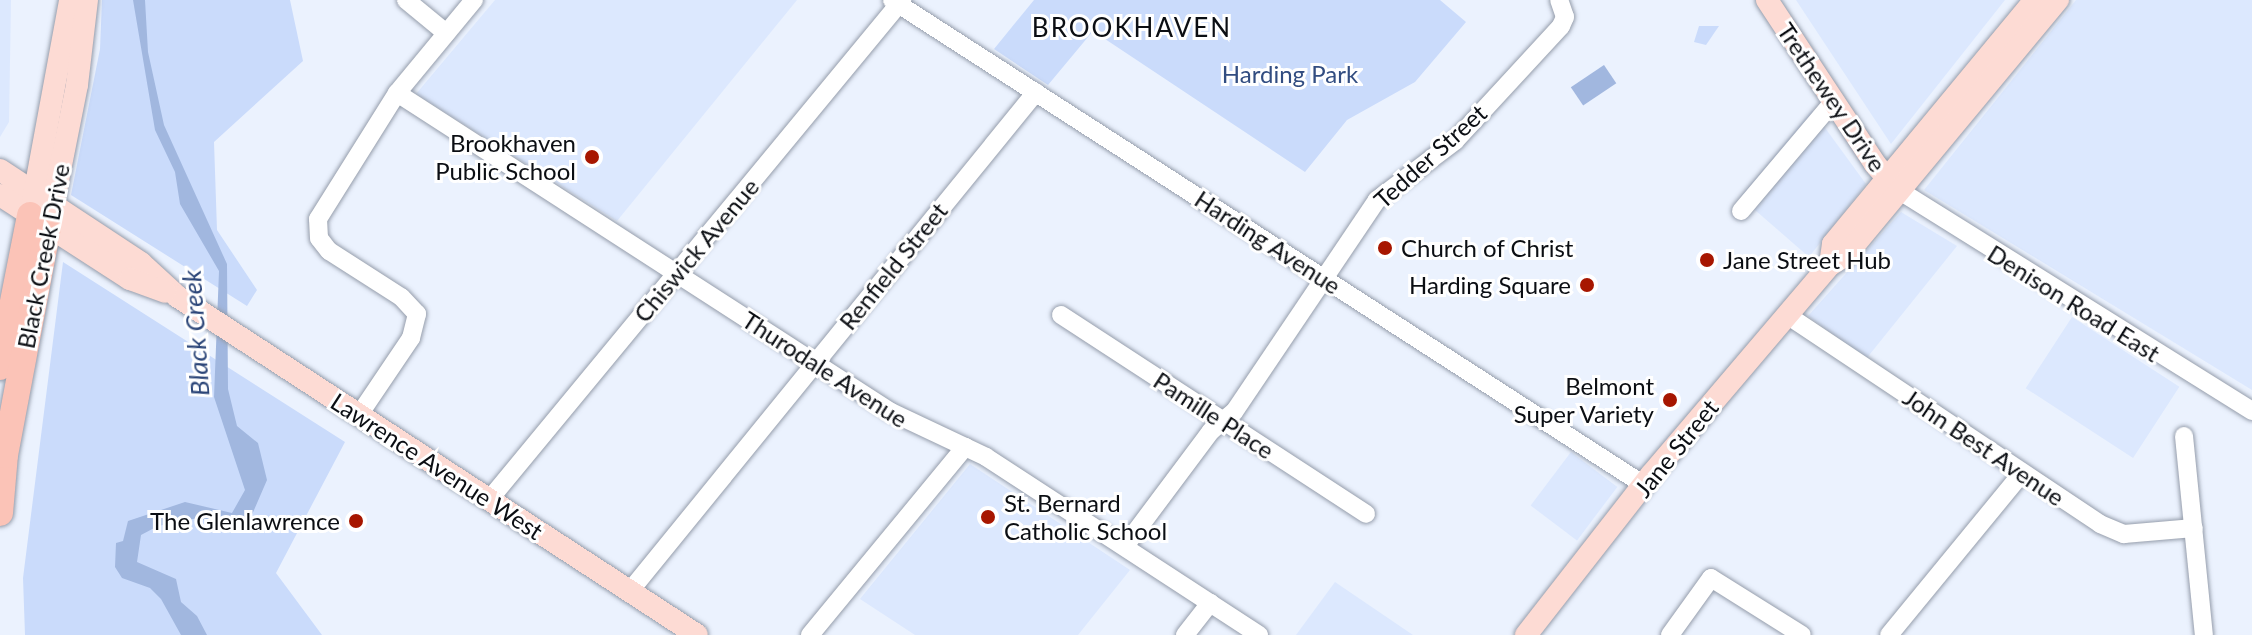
<!DOCTYPE html>
<style>
body{margin:0}
#map{position:relative;width:2252px;height:635px;overflow:hidden;background:#ebf2fe;font-family:Lato,sans-serif}
div>[style]{position:absolute}
.built>*{inset:0;background:#dce8fe;transform-origin:0 0}
.green>*{inset:0;background:#cadbfb}
.water>*{inset:0;background:#a1b7df;transform-origin:0 0}
.roads{filter:drop-shadow(0 0 2px #959dab) drop-shadow(0 0 2px #959dab)}
.minor>*{height:18px;margin:-9px;padding:0 9px;transform-origin:9px;border-radius:9px;background:#fff}
.major>*{height:22px;margin:-11px;padding:0 11px;transform-origin:11px;border-radius:11px;background:#fddbd4}
.highway>*{height:26px;margin:-13px;padding:0 13px;transform-origin:13px;border-radius:13px;background:#fbc3b7}
.dots>*{width:22px;height:22px;translate:-50% -50%;box-sizing:border-box;border:4px solid #fff;border-radius:50%}
span{translate:-50% -50%;white-space:nowrap;text-align:center;line-height:1.15;-webkit-text-stroke:6px #fff;paint-order:stroke}
.park-label{font-size:24px;color:#324d81}
.street-label{font-size:24px;color:#0b0e13}
.poi-label{font-size:24px;color:#0b0e13}
.right{translate:-100% -50%;text-align:right}
.left{translate:0 -50%;text-align:left}
.neighbourhood-label{font-size:26px;color:#0b0e13;letter-spacing:2px}
.water-label{font-size:26px;color:#2b4578;font-style:italic}
</style>
<div id="map">
<div class="built">
<div style="clip-path:polygon(0 0,11px 0,9px 122px,0 137px)"></div>
<div style="clip-path:polygon(495px 0,797px 0,617px 221px,416px 94px)"></div>
<div style="clip-path:polygon(1796px 0,2005px 0,1891px 144px)"></div>
<div style="clip-path:polygon(2076px 0,2252px 0,2252px 390px,1924px 190px)"></div>
<div style="clip-path:polygon(1812px 110px,1866px 184px,1809px 257px,1740px 197px)"></div>
<div style="clip-path:polygon(1901px 212px,1957px 246px,1866px 359px,1808px 316px)"></div>
<div style="left:2072px;top:317px;width:128px;height:85px;rotate:33deg"></div>
<div style="left:1571px;top:452px;width:58px;height:67px;rotate:37deg"></div>
<div style="clip-path:polygon(970px 464px,1130px 570px,1078px 635px,915px 635px,860px 599px)"></div>
<div style="clip-path:polygon(1335px 582px,1413px 635px,1296px 635px)"></div>
</div>
<div class="green">
<div style="clip-path:polygon(102px 0,290px 0,303px 61px,214px 142px,217px 230px,257px 290px,247px 306px,71px 195px,100px 49px)"></div>
<div style="clip-path:polygon(1034px 0,1440px 0,1466px 22px,1415px 82px,1347px 120px,1305px 172px,1093px 31px,1048px 85px,994px 49px)"></div>
<div style="clip-path:polygon(1699px 26px,1719px 26px,1706px 45px,1694px 42px)"></div>
<div style="clip-path:polygon(63px 262px,345px 442px,276px 573px,322px 635px,25px 635px,23px 578px)"></div>
</div>
<div class="water">
<div style="clip-path:polygon(133px 0,145px 0,148px 52px,164px 125px,227px 264px,228px 389px,237px 426px,258px 443px,267px 480px,248px 524px,236px 533px,198px 518px,158px 526px,141px 535px,137px 562px,176px 579px,181px 602px,197px 616px,207px 635px,181px 635px,161px 599px,150px 588px,122px 578px,115px 567px,116px 543px,123px 541px,128px 521px,185px 502px,232px 513px,245px 490px,214px 397px,219px 271px,180px 204px,175px 172px,155px 130px)"></div>
<div style="left:1604px;top:65px;width:22px;height:40px;rotate:56deg"></div>
</div>
<div class="roads">
<div class="minor">
<div style="left:406px;top:0;width:52px;rotate:39.5deg"></div>
<div style="left:892px;top:0;width:895px;rotate:32.82deg"></div>
<div style="left:397px;top:93px;width:588px;rotate:32.85deg"></div>
<div style="left:891px;top:412px;width:105px;rotate:25.3deg"></div>
<div style="left:986px;top:457px;width:326px;rotate:33.1deg"></div>
<div style="left:1900px;top:191px;width:415px;rotate:32deg"></div>
<div style="left:1741px;top:211px;width:144px;rotate:-49.8deg"></div>
<div style="left:1061px;top:315px;width:364px;rotate:33.1deg"></div>
<div style="left:1787px;top:315px;width:376px;rotate:33.7deg"></div>
<div style="left:2100px;top:524px;width:26px;rotate:23deg"></div>
<div style="left:2124px;top:534px;width:70px;rotate:-4.9deg"></div>
<div style="left:359px;top:415px;width:93px;rotate:-56deg"></div>
<div style="left:411px;top:338px;width:25px;rotate:-76deg"></div>
<div style="left:417px;top:314px;width:23px;rotate:-133deg"></div>
<div style="left:401px;top:297px;width:85px;rotate:-147.4deg"></div>
<div style="left:329px;top:251px;width:16px;rotate:-128deg"></div>
<div style="left:319px;top:238px;width:19px;rotate:-93deg"></div>
<div style="left:318px;top:219px;width:149px;rotate:-57.9deg"></div>
<div style="left:397px;top:93px;width:121px;rotate:-50.4deg"></div>
<div style="left:2184px;top:436px;width:200px;rotate:84.3deg"></div>
<div style="left:489px;top:500px;width:649px;rotate:-50.44deg"></div>
<div style="left:1125px;top:546px;width:144px;rotate:-53.2deg"></div>
<div style="left:1211px;top:431px;width:30px;rotate:-40deg"></div>
<div style="left:1234px;top:412px;width:256px;rotate:-56deg"></div>
<div style="left:1377px;top:200px;width:98px;rotate:-37.1deg"></div>
<div style="left:1455px;top:141px;width:156px;rotate:-47.3deg"></div>
<div style="left:1561px;top:26px;width:10px;rotate:-66deg"></div>
<div style="left:1565px;top:17px;width:18px;rotate:-109deg"></div>
<div style="left:630px;top:591px;width:643px;rotate:-50.87deg"></div>
<div style="left:810px;top:635px;width:244px;rotate:-50.5deg"></div>
<div style="left:1185px;top:635px;width:41px;rotate:-52deg"></div>
<div style="left:1670px;top:635px;width:70px;rotate:-54.3deg"></div>
<div style="left:1711px;top:578px;width:107px;rotate:32.1deg"></div>
<div style="left:1889px;top:635px;width:210px;rotate:-50.6deg"></div>
</div>
<div class="major">
<div style="left:1767px;top:0;width:196px;rotate:56.6deg"></div>
<div style="left:1875px;top:164px;width:32px;rotate:49deg"></div>
<div style="left:0;top:170px;width:169px;rotate:33.4deg"></div>
<div style="left:141px;top:263px;width:50px;rotate:42.6deg"></div>
<div style="left:178px;top:297px;width:619px;rotate:33.07deg"></div>
<div style="left:0;top:195px;width:155px;rotate:32.9deg"></div>
<div style="left:130px;top:279px;width:37px;rotate:20deg"></div>
<div style="left:32px;top:206px;width:209px;rotate:-79.5deg"></div>
<div style="left:51px;top:215px;width:133px;rotate:-78.7deg"></div>
<div style="left:77px;top:85px;width:86px;rotate:-83.3deg"></div>
<div style="left:1830px;top:265px;width:21px;rotate:-82deg"></div>
<div style="left:1833px;top:244px;width:317px;rotate:-50.4deg"></div>
<div style="left:1526px;top:635px;width:203px;rotate:-52deg"></div>
<div style="left:1651px;top:475px;width:276px;rotate:-49.6deg"></div>
<div style="left:1830px;top:265px;width:19px;rotate:-32deg"></div>
<div style="left:1846px;top:255px;width:332px;rotate:-50.3deg"></div>
</div>
<div class="highway">
<div style="left:0;top:367px;width:155px;rotate:-78.8deg"></div>
<div style="left:0;top:513px;width:58px;rotate:-85.1deg"></div>
<div style="left:5px;top:455px;width:232px;rotate:-79.3deg"></div>
</div>
</div>
<div class="dots">
<div style="left:592px;top:157px;background:#a71600"></div>
<div style="left:1385px;top:248px;background:#a71600"></div>
<div style="left:1707px;top:260px;background:#a71600"></div>
<div style="left:1587px;top:285px;background:#a71600"></div>
<div style="left:1670px;top:400px;background:#a71600"></div>
<div style="left:988px;top:517px;background:#a71600"></div>
<div style="left:356px;top:521px;background:#a71600"></div>
</div>
<div class="park-label">
<span style="left:1290px;top:74px">Harding Park</span>
</div>
<div class="street-label">
<span style="left:1832px;top:97px;rotate:56deg">Trethewey Drive</span>
<span style="left:1430px;top:156px;rotate:-42deg">Tedder Street</span>
<span style="left:1268px;top:242px;rotate:33deg">Harding Avenue</span>
<span style="left:696px;top:250px;rotate:-50deg">Chiswick Avenue</span>
<span style="left:43px;top:256px;rotate:-79deg">Black Creek Drive</span>
<span style="left:893px;top:266px;rotate:-51deg">Renfield Street</span>
<span style="left:2074px;top:303px;rotate:32deg">Denison Road East</span>
<span style="left:825px;top:369px;rotate:33deg">Thurodale Avenue</span>
<span style="left:1214px;top:415px;rotate:33deg">Pamille Place</span>
<span style="left:1984px;top:447px;rotate:34deg">John Best Avenue</span>
<span style="left:1676px;top:448px;rotate:-51deg">Jane Street</span>
<span style="left:437px;top:466px;rotate:33deg">Lawrence Avenue West</span>
</div>
<div class="poi-label">
<span class="right" style="left:576px;top:157px">Brookhaven<br>Public School</span>
<span class="left" style="left:1401px;top:248px">Church of Christ</span>
<span class="left" style="left:1723px;top:260px">Jane Street Hub</span>
<span class="right" style="left:1571px;top:285px">Harding Square</span>
<span class="right" style="left:1654px;top:400px">Belmont<br>Super Variety</span>
<span class="left" style="left:1004px;top:517px">St. Bernard<br>Catholic School</span>
<span class="right" style="left:340px;top:521px">The Glenlawrence</span>
</div>
<div class="neighbourhood-label">
<span style="left:1132px;top:28px">BROOKHAVEN</span>
</div>
<div class="water-label">
<span style="left:196px;top:333px;rotate:-94deg">Black Creek</span>
</div>
</div>
